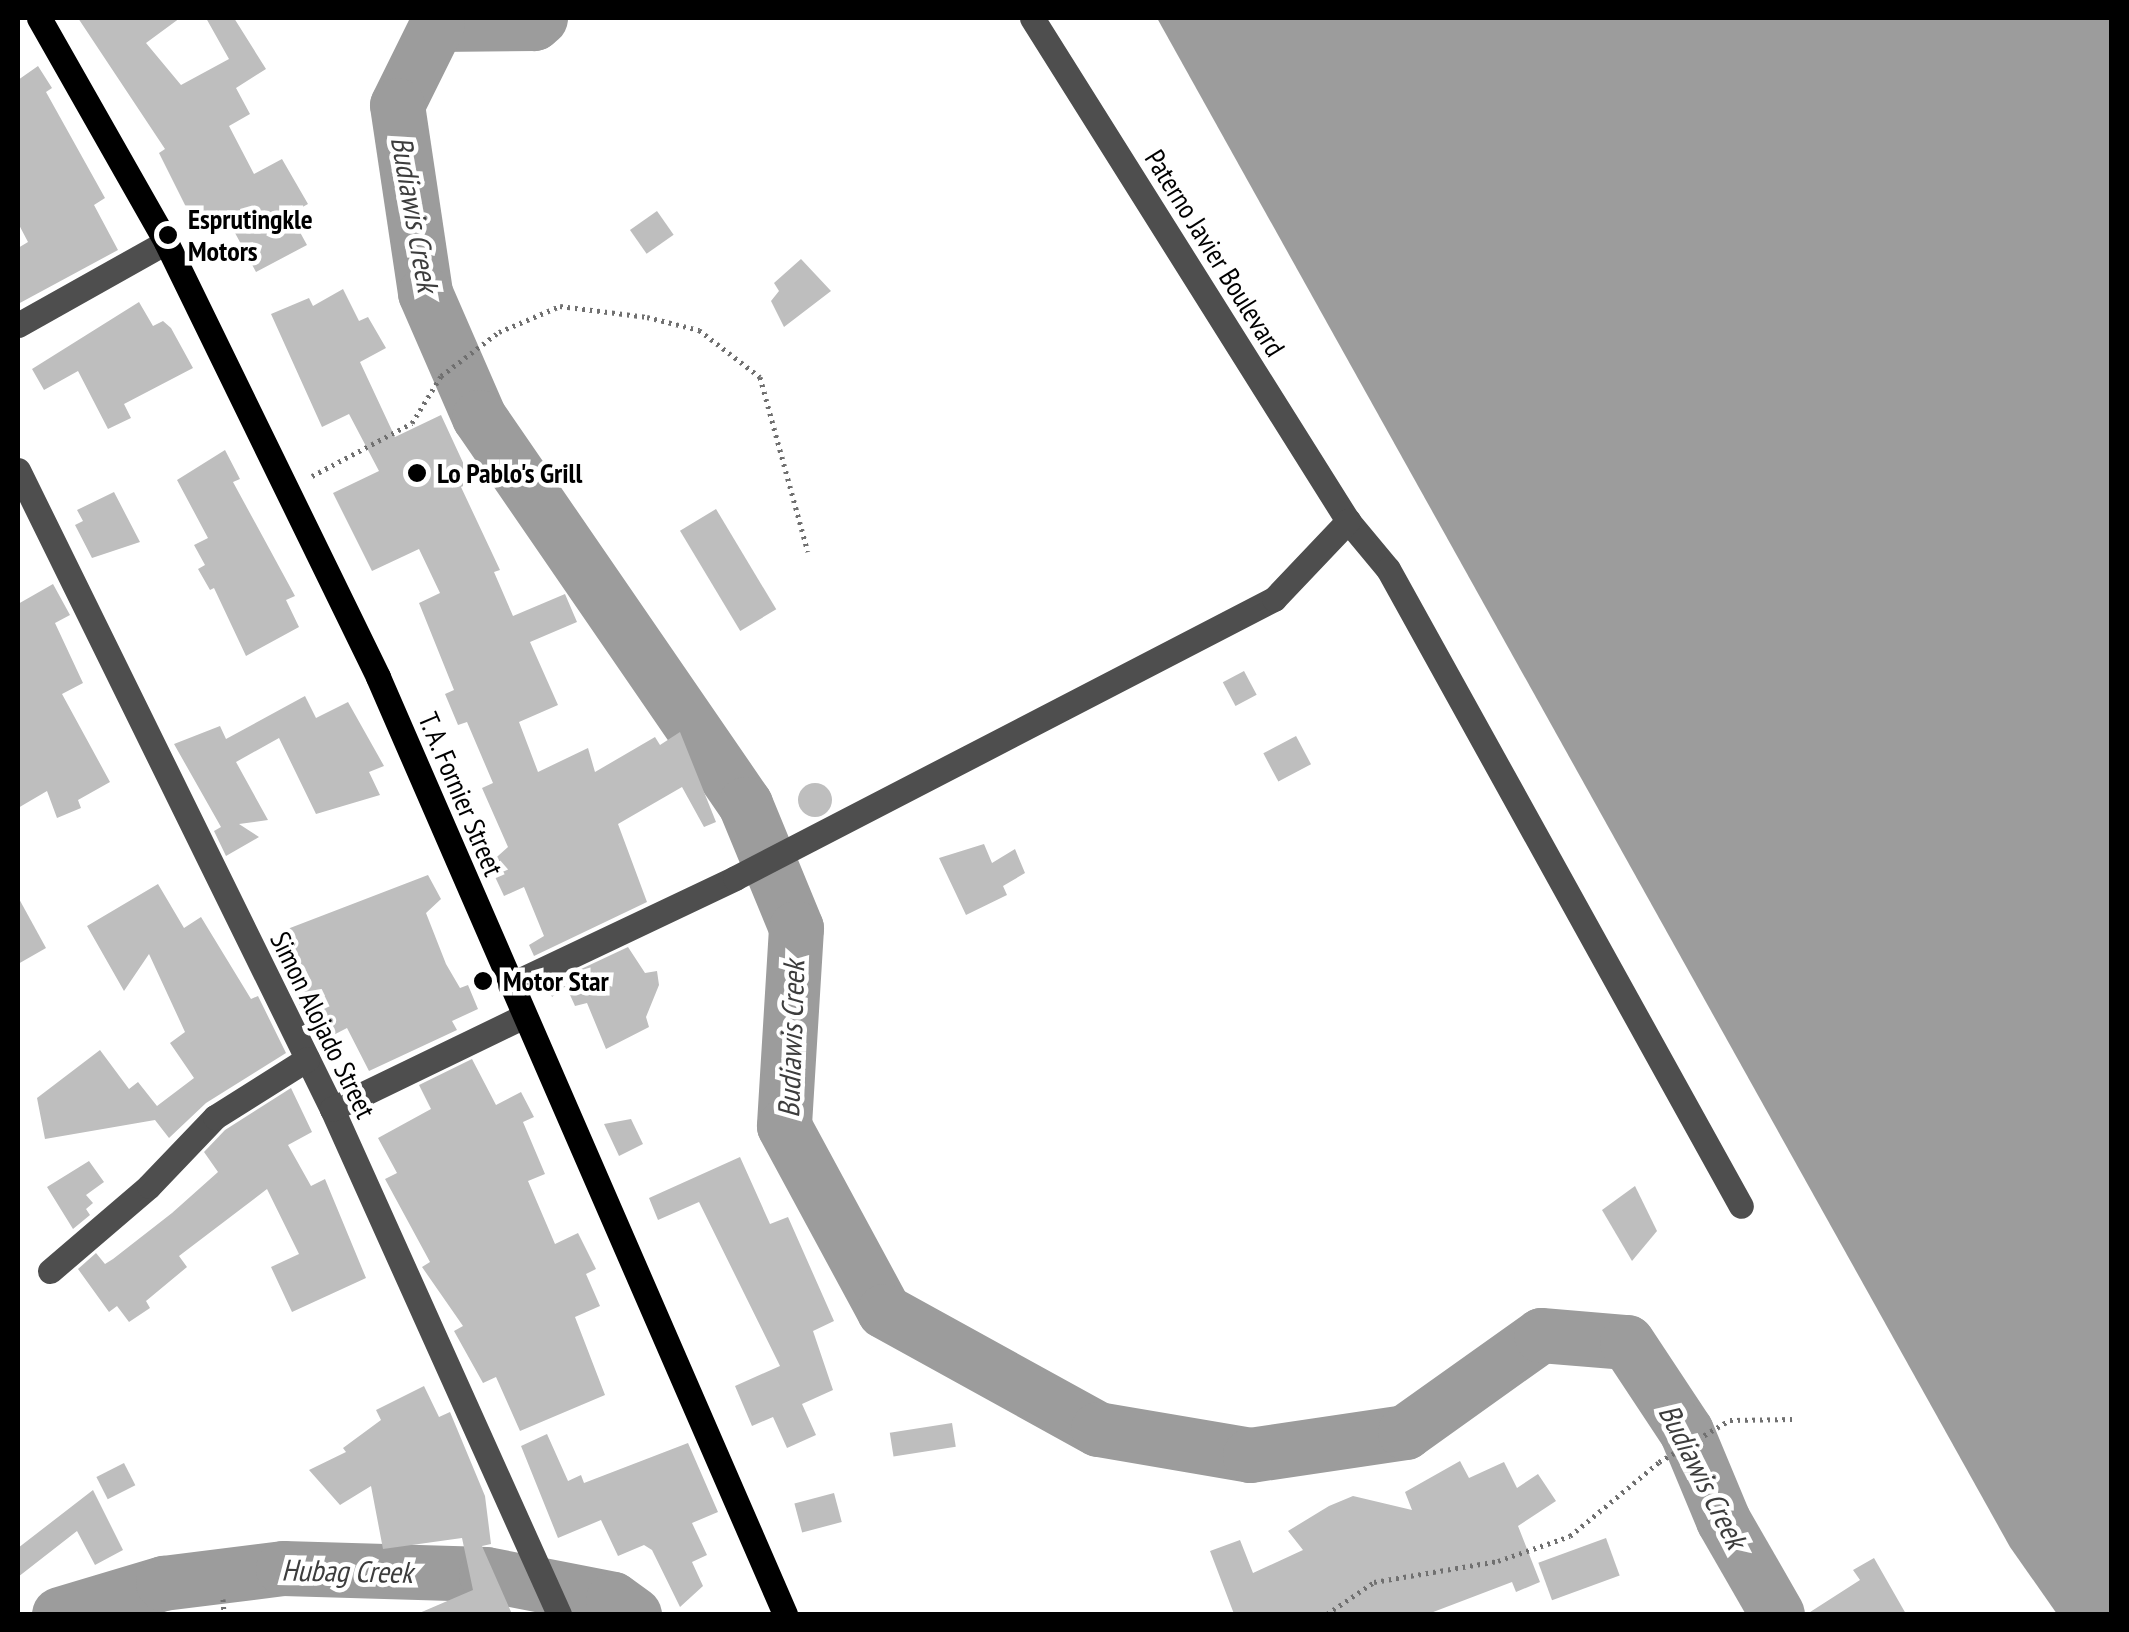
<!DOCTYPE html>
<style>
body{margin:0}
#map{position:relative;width:2129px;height:1632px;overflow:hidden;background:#fff;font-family:"PT Sans Narrow",sans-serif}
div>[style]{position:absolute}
.water>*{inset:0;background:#9c9c9c}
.river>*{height:55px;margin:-27.5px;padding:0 27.5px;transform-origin:27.5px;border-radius:27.5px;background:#9c9c9c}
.building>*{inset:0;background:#bebebe;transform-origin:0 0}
.round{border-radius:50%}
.path>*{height:5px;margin-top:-2.5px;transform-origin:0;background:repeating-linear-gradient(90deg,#707070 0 2.5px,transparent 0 7.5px)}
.minor>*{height:25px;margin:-12.5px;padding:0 12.5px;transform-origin:12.5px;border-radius:12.5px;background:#4e4e4e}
.major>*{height:25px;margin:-12.5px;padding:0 12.5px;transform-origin:12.5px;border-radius:12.5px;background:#000}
.dots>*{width:28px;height:28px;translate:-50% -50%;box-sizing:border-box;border:5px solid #fff;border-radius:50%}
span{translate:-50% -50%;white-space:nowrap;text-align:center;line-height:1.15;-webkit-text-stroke:9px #fff;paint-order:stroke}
.poi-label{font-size:28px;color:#000;font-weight:700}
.left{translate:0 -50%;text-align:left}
.street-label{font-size:28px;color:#000}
.water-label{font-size:30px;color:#3d3d3d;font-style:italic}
.frame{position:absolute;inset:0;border:20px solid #000;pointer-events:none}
</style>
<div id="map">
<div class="water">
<div style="clip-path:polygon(1157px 18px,2111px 18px,2111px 1614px,2057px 1614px,2010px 1547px)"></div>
</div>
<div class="river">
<div style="left:540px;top:18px;width:8px;rotate:140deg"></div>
<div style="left:534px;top:23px;width:97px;rotate:179.4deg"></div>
<div style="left:437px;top:24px;width:90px;rotate:116.3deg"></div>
<div style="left:397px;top:105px;width:190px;rotate:81.5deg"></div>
<div style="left:425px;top:293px;width:135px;rotate:66.5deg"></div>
<div style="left:479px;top:417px;width:470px;rotate:55.5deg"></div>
<div style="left:745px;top:804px;width:134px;rotate:67.6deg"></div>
<div style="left:796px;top:928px;width:198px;rotate:93.5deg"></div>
<div style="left:784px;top:1126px;width:210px;rotate:61.6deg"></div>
<div style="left:884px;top:1311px;width:244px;rotate:28.9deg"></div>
<div style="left:1098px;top:1429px;width:154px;rotate:9.7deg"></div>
<div style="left:1250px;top:1455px;width:157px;rotate:-8.4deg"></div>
<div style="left:1405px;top:1432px;width:167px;rotate:-35.5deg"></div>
<div style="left:1541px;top:1335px;width:86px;rotate:4.7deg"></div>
<div style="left:1627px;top:1342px;width:107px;rotate:56.5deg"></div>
<div style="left:1686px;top:1431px;width:96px;rotate:67.4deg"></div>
<div style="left:1723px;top:1520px;width:108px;rotate:60.1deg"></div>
<div style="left:59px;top:1614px;width:109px;rotate:-16.6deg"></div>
<div style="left:163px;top:1583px;width:121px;rotate:-7.1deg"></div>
<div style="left:283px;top:1568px;width:203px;rotate:1.7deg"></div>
<div style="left:486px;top:1574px;width:129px;rotate:11.1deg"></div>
<div style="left:613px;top:1599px;width:26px;rotate:36deg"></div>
</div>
<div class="building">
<div style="clip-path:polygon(78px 18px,180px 18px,146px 43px,181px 85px,229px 59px,206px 18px,234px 18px,266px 69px,236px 88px,250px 114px,229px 126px,254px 174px,282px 159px,308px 204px,290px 214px,307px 245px,256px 272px,227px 218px,199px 233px,159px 153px,165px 149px)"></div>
<div style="clip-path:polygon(38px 66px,52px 88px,46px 92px,105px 198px,94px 205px,118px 250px,18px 304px,18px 248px,28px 242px,18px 223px,18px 80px)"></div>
<div style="left:657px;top:211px;width:29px;height:33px;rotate:55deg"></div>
<div style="clip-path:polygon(801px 259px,831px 291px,784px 327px,771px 301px,779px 291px,774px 283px)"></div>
<div style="clip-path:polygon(343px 289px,359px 321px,368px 317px,386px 348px,360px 362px,395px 437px,441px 415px,472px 482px,461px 487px,500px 570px,494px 572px,513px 616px,565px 594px,577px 622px,530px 642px,558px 705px,519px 722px,538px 772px,588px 748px,595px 772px,655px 737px,660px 745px,680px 732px,716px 822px,704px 827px,682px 787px,618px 824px,647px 902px,534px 956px,529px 945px,544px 936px,524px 887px,504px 896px,489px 864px,508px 847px,482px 788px,493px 783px,467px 722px,458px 725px,445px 694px,454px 690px,419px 603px,440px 593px,419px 549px,372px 571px,333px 493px,379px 471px,349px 414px,322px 427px,271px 314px,309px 298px,313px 306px)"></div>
<div style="clip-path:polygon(139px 302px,153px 326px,163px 321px,171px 328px,193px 368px,124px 404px,131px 418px,108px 429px,78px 371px,44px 390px,32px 369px)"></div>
<div style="clip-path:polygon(225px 450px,240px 479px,233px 482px,295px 596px,286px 600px,299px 627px,246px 656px,214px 588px,210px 590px,198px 569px,205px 565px,194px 545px,208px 538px,177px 480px)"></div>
<div style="clip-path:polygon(114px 492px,140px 542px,92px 558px,75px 525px,83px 521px,77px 510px)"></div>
<div style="left:716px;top:509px;width:117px;height:42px;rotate:59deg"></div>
<div style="clip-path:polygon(53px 584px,70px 615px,55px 623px,83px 683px,62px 694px,110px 782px,78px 800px,81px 808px,57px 818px,47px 791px,18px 808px,18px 604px)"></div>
<div style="left:1244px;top:671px;width:27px;height:24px;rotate:62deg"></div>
<div style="clip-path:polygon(305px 696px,316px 718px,348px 702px,384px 766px,369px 772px,380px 795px,316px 814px,279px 738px,236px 762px,268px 820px,239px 824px,259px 837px,226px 856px,214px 831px,221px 827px,174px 744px,220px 726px,226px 739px)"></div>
<div style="left:1296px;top:736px;width:32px;height:37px;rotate:62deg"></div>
<div class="round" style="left:798px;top:783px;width:34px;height:34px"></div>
<div style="clip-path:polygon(984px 844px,992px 863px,1015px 849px,1025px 873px,1003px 886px,1007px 895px,966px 915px,939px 858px)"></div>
<div style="clip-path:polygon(428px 875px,441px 899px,426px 913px,446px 964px,460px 988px,468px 985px,478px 1009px,452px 1021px,457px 1030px,369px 1071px,347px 1028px,318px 1043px,288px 982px,294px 979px,277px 939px,290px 928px)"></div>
<div style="clip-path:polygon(158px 884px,184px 928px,201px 917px,251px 999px,258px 996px,286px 1053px,206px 1103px,169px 1138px,155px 1120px,45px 1139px,37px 1098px,100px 1050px,129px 1089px,138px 1082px,157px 1106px,194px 1078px,170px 1043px,185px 1032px,149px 954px,124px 991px,87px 926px)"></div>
<div style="clip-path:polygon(18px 897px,46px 948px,18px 964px)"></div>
<div style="clip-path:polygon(628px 947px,645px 973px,657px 971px,659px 985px,646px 1017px,649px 1027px,606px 1049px,587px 1003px,575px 1006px,566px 986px,552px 997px,547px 985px)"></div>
<div style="clip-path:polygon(472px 1059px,496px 1105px,521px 1092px,534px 1117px,523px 1122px,545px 1174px,528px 1181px,555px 1244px,578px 1233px,596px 1269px,586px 1274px,600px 1306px,575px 1317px,605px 1395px,520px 1431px,496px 1377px,483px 1383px,454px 1331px,463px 1326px,422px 1267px,430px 1262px,385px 1179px,397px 1173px,378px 1138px,431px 1109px,419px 1085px)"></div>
<div style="clip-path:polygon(291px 1088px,312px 1132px,288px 1145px,311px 1186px,325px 1179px,366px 1278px,292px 1312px,271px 1267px,299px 1254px,267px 1189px,179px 1256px,187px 1267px,146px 1301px,150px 1308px,129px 1322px,117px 1306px,109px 1312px,78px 1269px,96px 1253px,105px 1264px,113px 1259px,172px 1213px,218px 1172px,204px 1152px,225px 1130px)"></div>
<div style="clip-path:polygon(631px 1119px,643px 1144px,619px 1156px,604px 1124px)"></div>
<div style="clip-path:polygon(740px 1157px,770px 1224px,788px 1217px,834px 1321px,813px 1331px,833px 1390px,802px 1404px,816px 1435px,787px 1448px,773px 1417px,752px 1426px,735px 1386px,780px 1366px,699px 1202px,658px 1220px,649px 1198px)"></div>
<div style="clip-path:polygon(89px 1161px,104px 1182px,86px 1195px,93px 1203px,86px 1209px,90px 1215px,73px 1229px,47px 1187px)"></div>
<div style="clip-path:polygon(1635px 1186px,1657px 1231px,1632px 1261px,1602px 1210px)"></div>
<div style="clip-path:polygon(424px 1386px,439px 1417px,450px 1412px,485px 1496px,491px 1544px,482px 1546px,512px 1614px,417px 1614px,473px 1590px,462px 1538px,383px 1549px,371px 1486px,340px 1505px,309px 1470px,346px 1452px,343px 1448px,381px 1420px,376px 1410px)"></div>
<div style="left:952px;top:1423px;width:24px;height:63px;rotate:81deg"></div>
<div style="clip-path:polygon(547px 1434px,568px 1481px,581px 1475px,584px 1483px,688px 1443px,718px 1512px,692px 1523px,707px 1555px,692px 1562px,703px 1586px,680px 1607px,652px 1550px,644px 1545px,618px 1556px,601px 1520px,558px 1538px,521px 1446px)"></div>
<div style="clip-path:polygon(1460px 1461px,1469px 1478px,1504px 1462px,1517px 1488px,1538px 1474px,1556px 1501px,1518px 1526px,1540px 1582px,1516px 1592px,1512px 1582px,1428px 1614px,1234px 1614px,1210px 1551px,1240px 1540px,1253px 1573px,1303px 1550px,1288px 1531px,1329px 1506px,1353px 1496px,1412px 1510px,1405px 1492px)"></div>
<div style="left:124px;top:1463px;width:25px;height:31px;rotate:63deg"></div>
<div style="clip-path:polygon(93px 1490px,123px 1550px,95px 1565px,77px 1531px,18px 1577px,18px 1548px)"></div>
<div style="left:834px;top:1493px;width:30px;height:41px;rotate:75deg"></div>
<div style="left:1606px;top:1538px;width:40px;height:72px;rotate:70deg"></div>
<div style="clip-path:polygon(1874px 1558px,1906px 1614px,1807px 1614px,1860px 1580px,1853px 1570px)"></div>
</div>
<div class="path">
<div style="left:312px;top:476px;width:113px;rotate:-27.9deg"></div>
<div style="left:412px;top:423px;width:55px;rotate:-58.3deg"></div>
<div style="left:441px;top:376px;width:73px;rotate:-37.2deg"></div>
<div style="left:499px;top:332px;width:66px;rotate:-23.1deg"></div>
<div style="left:560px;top:306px;width:88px;rotate:7.2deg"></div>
<div style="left:647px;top:317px;width:54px;rotate:14deg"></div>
<div style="left:699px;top:330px;width:77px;rotate:37.6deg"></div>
<div style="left:760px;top:377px;width:181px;rotate:74.7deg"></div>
<div style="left:223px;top:1599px;width:15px;rotate:86deg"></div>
<div style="left:1327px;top:1614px;width:57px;rotate:-34.2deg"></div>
<div style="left:1374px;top:1582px;width:126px;rotate:-9.6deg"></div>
<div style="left:1498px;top:1561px;width:76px;rotate:-19.1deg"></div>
<div style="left:1570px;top:1536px;width:116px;rotate:-39.7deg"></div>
<div style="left:1659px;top:1462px;width:82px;rotate:-30.6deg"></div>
<div style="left:1730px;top:1420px;width:62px;rotate:-0.9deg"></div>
</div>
<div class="minor">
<div style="left:1032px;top:18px;width:594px;rotate:57.86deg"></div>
<div style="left:1348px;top:521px;width:62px;rotate:50.2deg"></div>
<div style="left:1388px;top:569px;width:728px;rotate:61.01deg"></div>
<div style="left:18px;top:325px;width:170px;rotate:-29.3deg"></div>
<div style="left:18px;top:470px;width:712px;rotate:63.83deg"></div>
<div style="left:332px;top:1109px;width:554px;rotate:65.8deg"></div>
<div style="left:510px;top:985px;width:249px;rotate:-25.4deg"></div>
<div style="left:735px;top:878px;width:607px;rotate:-27.37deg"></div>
<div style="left:1274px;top:599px;width:108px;rotate:-46.5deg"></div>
<div style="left:332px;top:1109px;width:213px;rotate:-25.8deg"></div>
<div style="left:50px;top:1271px;width:130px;rotate:-40.6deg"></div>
<div style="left:149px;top:1186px;width:95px;rotate:-46.3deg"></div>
<div style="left:215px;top:1117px;width:109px;rotate:-32.2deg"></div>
</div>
<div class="major">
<div style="left:39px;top:18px;width:257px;rotate:60.4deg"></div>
<div style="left:166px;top:242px;width:484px;rotate:64deg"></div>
<div style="left:378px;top:677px;width:1022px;rotate:66.52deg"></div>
</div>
<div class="dots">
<div style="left:168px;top:235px;background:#000"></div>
<div style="left:417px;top:473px;background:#000"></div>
<div style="left:483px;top:981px;background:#000"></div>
</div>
<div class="poi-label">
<span class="left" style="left:188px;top:235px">Esprutingkle<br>Motors</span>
<span class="left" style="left:437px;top:473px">Lo Pablo's Grill</span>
<span class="left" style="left:503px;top:981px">Motor Star</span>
</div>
<div class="street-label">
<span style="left:1215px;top:253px;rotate:58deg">Paterno Javier Boulevard</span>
<span style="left:461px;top:794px;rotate:67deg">T. A. Fornier Street</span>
<span style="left:323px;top:1025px;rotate:64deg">Simon Alojado Street</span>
</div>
<div class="water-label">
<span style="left:415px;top:214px;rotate:80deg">Budiawis Creek</span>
<span style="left:791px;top:1039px;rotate:-88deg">Budiawis Creek</span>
<span style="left:1703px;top:1476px;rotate:63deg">Budiawis Creek</span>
<span style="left:347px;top:1571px;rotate:1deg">Hubag Creek</span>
</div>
<div class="frame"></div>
</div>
